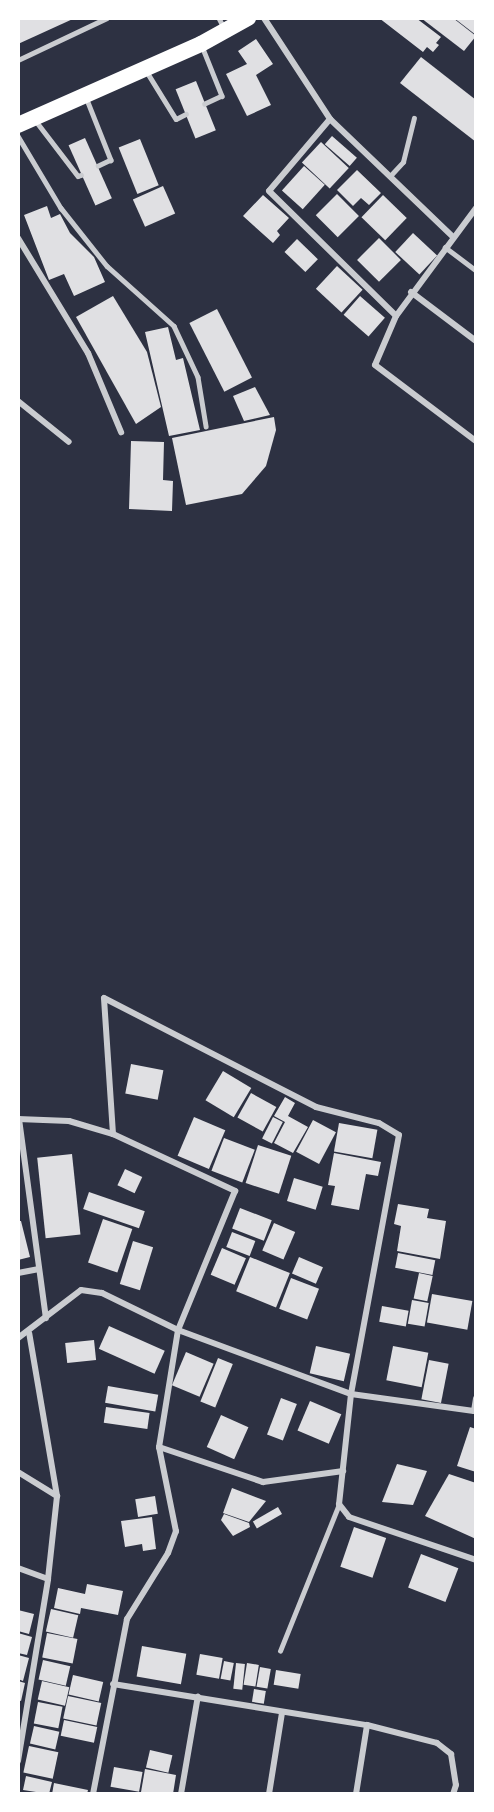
<!DOCTYPE html>
<style>
body{margin:0}
#map{position:relative;width:494px;height:1812px;overflow:hidden;background:#2d3142;font-family:Ubuntu,sans-serif}
div>[style]{position:absolute}
.building>*{inset:0;background:#e0e0e3;transform-origin:0 0}
.service>*{height:4.5px;margin:-2.25px;padding:0 2.25px;transform-origin:2.25px;border-radius:2.25px;background:#caccd0}
.minor>*{height:6px;margin:-3px;padding:0 3px;transform-origin:3px;border-radius:3px;background:#caccd0}
.trunk>*{height:16px;margin:-8px;padding:0 8px;transform-origin:8px;border-radius:8px;background:#fff}
span{translate:-50% -50%;white-space:nowrap;text-align:center;line-height:1.15;-webkit-text-stroke:4.5px #fff;paint-order:stroke}
.frame{position:absolute;inset:0;border:20px solid #fff;pointer-events:none}
</style>
<div id="map">
<div class="building">
<div style="clip-path:polygon(18px 18px,75px 18px,18px 44px)"></div>
<div style="clip-path:polygon(379px 18px,416px 18px,441px 37px,436px 43px,439px 45px,433px 52px,427px 47px,423px 52px)"></div>
<div style="clip-path:polygon(421px 18px,453px 18px,476px 36px,464px 51px)"></div>
<div style="clip-path:polygon(454px 18px,476px 18px,476px 35px)"></div>
<div style="clip-path:polygon(256px 39px,273px 64px,256px 75px,271px 105px,247px 116px,226px 74px,247px 64px,238px 51px)"></div>
<div style="clip-path:polygon(421px 57px,476px 100px,476px 142px,400px 83px)"></div>
<div style="left:196px;top:81px;width:53px;height:22px;rotate:68deg"></div>
<div style="left:332px;top:136px;width:33px;height:11px;rotate:41deg"></div>
<div style="left:85px;top:138px;width:66px;height:18px;rotate:66deg"></div>
<div style="left:140px;top:139px;width:50px;height:23px;rotate:68deg"></div>
<div style="left:321px;top:142px;width:38px;height:28px;rotate:43deg"></div>
<div style="left:304px;top:166px;width:28px;height:33px;rotate:42deg"></div>
<div style="clip-path:polygon(357px 170px,381px 193px,369px 205px,361px 198px,353px 206px,337px 190px)"></div>
<div style="left:163px;top:186px;width:30px;height:33px;rotate:66deg"></div>
<div style="left:337px;top:194px;width:31px;height:30px;rotate:45deg"></div>
<div style="clip-path:polygon(263px 195px,289px 218px,277px 231px,280px 235px,273px 243px,243px 216px)"></div>
<div style="left:383px;top:195px;width:33px;height:31px;rotate:44deg"></div>
<div style="clip-path:polygon(47px 206px,51px 218px,60px 214px,70px 233px,94px 257px,105px 282px,74px 296px,64px 274px,49px 280px,24px 215px)"></div>
<div style="left:413px;top:233px;width:33px;height:26px;rotate:43deg"></div>
<div style="left:379px;top:238px;width:31px;height:31px;rotate:45deg"></div>
<div style="left:297px;top:239px;width:29px;height:18px;rotate:44deg"></div>
<div style="left:337px;top:266px;width:35px;height:31px;rotate:43deg"></div>
<div style="clip-path:polygon(113px 296px,147px 352px,161px 407px,136px 424px,76px 317px)"></div>
<div style="left:360px;top:296px;width:33px;height:25px;rotate:41deg"></div>
<div style="left:217px;top:309px;width:77px;height:31px;rotate:63deg"></div>
<div style="clip-path:polygon(168px 327px,176px 360px,183px 358px,200px 430px,169px 436px,145px 332px)"></div>
<div style="clip-path:polygon(255px 387px,270px 415px,244px 421px,233px 396px)"></div>
<div style="clip-path:polygon(274px 417px,276px 430px,266px 466px,242px 494px,186px 505px,172px 438px)"></div>
<div style="clip-path:polygon(131px 441px,164px 442px,163px 480px,173px 481px,172px 511px,129px 509px)"></div>
<div style="left:131px;top:1064px;width:33px;height:30px;rotate:11deg"></div>
<div style="left:223px;top:1071px;width:33px;height:34px;rotate:31deg"></div>
<div style="left:251px;top:1093px;width:29px;height:28px;rotate:29deg"></div>
<div style="clip-path:polygon(285px 1097px,295px 1103px,288px 1116px,308px 1127px,293px 1153px,274px 1143px,285px 1122px,274px 1116px)"></div>
<div style="left:194px;top:1117px;width:34px;height:42px;rotate:23deg"></div>
<div style="left:273px;top:1117px;width:11px;height:24px;rotate:27deg"></div>
<div style="left:313px;top:1120px;width:26px;height:36px;rotate:28deg"></div>
<div style="left:339px;top:1123px;width:39px;height:29px;rotate:10deg"></div>
<div style="left:224px;top:1138px;width:33px;height:35px;rotate:21deg"></div>
<div style="left:258px;top:1145px;width:35px;height:40px;rotate:18deg"></div>
<div style="clip-path:polygon(334px 1153px,381px 1162px,378px 1176px,366px 1174px,359px 1210px,331px 1205px,335px 1186px,328px 1185px)"></div>
<div style="left:72px;top:1154px;width:81px;height:35px;rotate:84deg"></div>
<div style="left:125px;top:1169px;width:19px;height:18px;rotate:25deg"></div>
<div style="left:294px;top:1178px;width:30px;height:24px;rotate:17deg"></div>
<div style="left:89px;top:1192px;width:59px;height:18px;rotate:19deg"></div>
<div style="clip-path:polygon(398px 1204px,429px 1209px,427px 1218px,446px 1221px,440px 1259px,397px 1251px,401px 1226px,394px 1224px)"></div>
<div style="left:240px;top:1208px;width:34px;height:22px;rotate:21deg"></div>
<div style="left:103px;top:1219px;width:31px;height:46px;rotate:19deg"></div>
<div style="clip-path:polygon(18px 1221px,21px 1221px,30px 1257px,18px 1260px)"></div>
<div style="left:274px;top:1223px;width:23px;height:30px;rotate:23deg"></div>
<div style="left:232px;top:1232px;width:25px;height:16px;rotate:21deg"></div>
<div style="left:133px;top:1241px;width:21px;height:45px;rotate:17deg"></div>
<div style="left:222px;top:1248px;width:26px;height:29px;rotate:23deg"></div>
<div style="left:398px;top:1253px;width:38px;height:15px;rotate:11deg"></div>
<div style="left:250px;top:1257px;width:43px;height:37px;rotate:22deg"></div>
<div style="left:299px;top:1257px;width:26px;height:18px;rotate:23deg"></div>
<div style="left:419px;top:1273px;width:14px;height:26px;rotate:12deg"></div>
<div style="left:291px;top:1278px;width:30px;height:33px;rotate:21deg"></div>
<div style="left:432px;top:1294px;width:41px;height:29px;rotate:10deg"></div>
<div style="left:412px;top:1300px;width:17px;height:24px;rotate:10deg"></div>
<div style="left:382px;top:1306px;width:27px;height:16px;rotate:10deg"></div>
<div style="left:109px;top:1326px;width:61px;height:25px;rotate:24deg"></div>
<div style="left:94px;top:1340px;width:20px;height:29px;rotate:84deg"></div>
<div style="left:316px;top:1346px;width:35px;height:28px;rotate:13deg"></div>
<div style="left:393px;top:1346px;width:36px;height:35px;rotate:11deg"></div>
<div style="left:186px;top:1352px;width:30px;height:36px;rotate:23deg"></div>
<div style="left:218px;top:1358px;width:16px;height:47px;rotate:22deg"></div>
<div style="left:429px;top:1360px;width:20px;height:40px;rotate:11deg"></div>
<div style="left:108px;top:1386px;width:51px;height:17px;rotate:10deg"></div>
<div style="left:281px;top:1398px;width:17px;height:39px;rotate:21deg"></div>
<div style="left:310px;top:1401px;width:34px;height:32px;rotate:23deg"></div>
<div style="left:106px;top:1407px;width:44px;height:16px;rotate:8deg"></div>
<div style="left:221px;top:1415px;width:30px;height:35px;rotate:24deg"></div>
<div style="clip-path:polygon(470px 1427px,476px 1429px,476px 1472px,457px 1466px)"></div>
<div style="clip-path:polygon(397px 1464px,427px 1471px,413px 1505px,382px 1502px)"></div>
<div style="clip-path:polygon(449px 1474px,476px 1483px,476px 1539px,425px 1516px)"></div>
<div style="clip-path:polygon(232px 1488px,266px 1501px,249px 1522px,223px 1513px)"></div>
<div style="left:155px;top:1496px;width:18px;height:20px;rotate:81deg"></div>
<div style="left:278px;top:1507px;width:8px;height:29px;rotate:60deg"></div>
<div style="clip-path:polygon(224px 1514px,249px 1523px,250px 1527px,233px 1536px,221px 1520px)"></div>
<div style="clip-path:polygon(152px 1517px,156px 1549px,143px 1551px,142px 1544px,125px 1547px,121px 1521px)"></div>
<div style="left:354px;top:1527px;width:34px;height:42px;rotate:19deg"></div>
<div style="left:421px;top:1554px;width:40px;height:36px;rotate:21deg"></div>
<div style="clip-path:polygon(87px 1584px,123px 1591px,118px 1615px,81px 1608px,80px 1614px,54px 1608px,58px 1588px,85px 1594px)"></div>
<div style="left:51px;top:1609px;width:28px;height:23px;rotate:13deg"></div>
<div style="clip-path:polygon(18px 1610px,34px 1614px,29px 1634px,18px 1631px)"></div>
<div style="clip-path:polygon(18px 1633px,32px 1637px,27px 1655px,18px 1653px)"></div>
<div style="left:47px;top:1633px;width:31px;height:25px;rotate:11deg"></div>
<div style="left:142px;top:1646px;width:45px;height:31px;rotate:10deg"></div>
<div style="left:200px;top:1654px;width:23px;height:21px;rotate:10deg"></div>
<div style="clip-path:polygon(18px 1655px,29px 1658px,23px 1681px,18px 1679px)"></div>
<div style="left:43px;top:1660px;width:28px;height:20px;rotate:13deg"></div>
<div style="left:224px;top:1661px;width:10px;height:18px;rotate:11deg"></div>
<div style="left:236px;top:1663px;width:9px;height:26px;rotate:6deg"></div>
<div style="left:247px;top:1663px;width:12px;height:22px;rotate:9deg"></div>
<div style="left:260px;top:1667px;width:11px;height:20px;rotate:10deg"></div>
<div style="left:276px;top:1670px;width:25px;height:15px;rotate:9deg"></div>
<div style="left:73px;top:1675px;width:31px;height:20px;rotate:13deg"></div>
<div style="clip-path:polygon(18px 1681px,25px 1683px,21px 1701px,18px 1700px)"></div>
<div style="left:42px;top:1681px;width:28px;height:19px;rotate:13deg"></div>
<div style="left:254px;top:1689px;width:12px;height:13px;rotate:9deg"></div>
<div style="left:68px;top:1696px;width:34px;height:23px;rotate:12deg"></div>
<div style="left:38px;top:1702px;width:25px;height:22px;rotate:11deg"></div>
<div style="left:64px;top:1720px;width:34px;height:16px;rotate:12deg"></div>
<div style="left:34px;top:1726px;width:26px;height:18px;rotate:13deg"></div>
<div style="left:29px;top:1746px;width:30px;height:27px;rotate:12deg"></div>
<div style="left:150px;top:1750px;width:23px;height:18px;rotate:13deg"></div>
<div style="left:114px;top:1767px;width:29px;height:20px;rotate:10deg"></div>
<div style="clip-path:polygon(145px 1769px,176px 1775px,173px 1794px,141px 1792px)"></div>
<div style="clip-path:polygon(26px 1776px,52px 1782px,49px 1794px,23px 1790px)"></div>
<div style="clip-path:polygon(54px 1783px,88px 1790px,87px 1794px,52px 1794px)"></div>
</div>
<div class="service">
<div style="left:219px;top:18px;width:9px;rotate:63deg"></div>
<div style="left:202px;top:46px;width:54px;rotate:68.2deg"></div>
<div style="left:222px;top:96px;width:19px;rotate:155deg"></div>
<div style="left:18px;top:60px;width:98px;rotate:-25.3deg"></div>
<div style="left:147px;top:72px;width:55px;rotate:58.3deg"></div>
<div style="left:176px;top:119px;width:11px;rotate:-27deg"></div>
<div style="left:86px;top:97px;width:68px;rotate:68.4deg"></div>
<div style="left:111px;top:160px;width:14px;rotate:155deg"></div>
<div style="left:36px;top:121px;width:69px;rotate:52.6deg"></div>
<div style="left:78px;top:176px;width:3px;rotate:-18deg"></div>
<div style="left:18px;top:136px;width:84px;rotate:59.2deg"></div>
<div style="left:61px;top:208px;width:74px;rotate:51.6deg"></div>
<div style="left:107px;top:266px;width:90px;rotate:41.8deg"></div>
<div style="left:174px;top:326px;width:56px;rotate:64.8deg"></div>
<div style="left:198px;top:377px;width:50px;rotate:80.7deg"></div>
<div style="left:390px;top:176px;width:19px;rotate:-47deg"></div>
<div style="left:403px;top:162px;width:45px;rotate:-76deg"></div>
<div style="left:445px;top:247px;width:39px;rotate:37deg"></div>
<div style="left:280px;top:1651px;width:158px;rotate:-68.1deg"></div>
</div>
<div class="minor">
<div style="left:264px;top:18px;width:121px;rotate:56.8deg"></div>
<div style="left:330px;top:119px;width:170px;rotate:43.8deg"></div>
<div style="left:330px;top:119px;width:94px;rotate:130.3deg"></div>
<div style="left:269px;top:191px;width:178px;rotate:44.5deg"></div>
<div style="left:476px;top:208px;width:134px;rotate:126.5deg"></div>
<div style="left:396px;top:316px;width:53px;rotate:113.2deg"></div>
<div style="left:375px;top:365px;width:126px;rotate:37deg"></div>
<div style="left:18px;top:238px;width:135px;rotate:58.7deg"></div>
<div style="left:88px;top:353px;width:86px;rotate:67.3deg"></div>
<div style="left:411px;top:292px;width:81px;rotate:37deg"></div>
<div style="left:18px;top:401px;width:65px;rotate:38.8deg"></div>
<div style="left:18px;top:1119px;width:51px;rotate:2.2deg"></div>
<div style="left:69px;top:1121px;width:46px;rotate:16.5deg"></div>
<div style="left:113px;top:1134px;width:135px;rotate:25deg"></div>
<div style="left:235px;top:1191px;width:150px;rotate:112.3deg"></div>
<div style="left:178px;top:1330px;width:119px;rotate:99.2deg"></div>
<div style="left:159px;top:1447px;width:86px;rotate:78.6deg"></div>
<div style="left:176px;top:1531px;width:23px;rotate:110deg"></div>
<div style="left:168px;top:1553px;width:78px;rotate:121.8deg"></div>
<div style="left:127px;top:1619px;width:178px;rotate:101deg"></div>
<div style="left:19px;top:1119px;width:201px;rotate:82.3deg"></div>
<div style="left:113px;top:1134px;width:136px;rotate:-93.8deg"></div>
<div style="left:104px;top:998px;width:238px;rotate:27.2deg"></div>
<div style="left:316px;top:1107px;width:65px;rotate:14.3deg"></div>
<div style="left:379px;top:1123px;width:23px;rotate:31deg"></div>
<div style="left:399px;top:1135px;width:263px;rotate:100.5deg"></div>
<div style="left:351px;top:1394px;width:111px;rotate:96.2deg"></div>
<div style="left:339px;top:1504px;width:16px;rotate:52deg"></div>
<div style="left:349px;top:1517px;width:134px;rotate:18.7deg"></div>
<div style="left:18px;top:1273px;width:20px;rotate:-11deg"></div>
<div style="left:18px;top:1338px;width:79px;rotate:-37.3deg"></div>
<div style="left:81px;top:1290px;width:21px;rotate:8deg"></div>
<div style="left:102px;top:1293px;width:85px;rotate:26deg"></div>
<div style="left:178px;top:1330px;width:184px;rotate:20.3deg"></div>
<div style="left:351px;top:1394px;width:124px;rotate:7.9deg"></div>
<div style="left:474px;top:1411px;width:13px;rotate:-81deg"></div>
<div style="left:159px;top:1447px;width:110px;rotate:18.6deg"></div>
<div style="left:263px;top:1482px;width:81px;rotate:-7.8deg"></div>
<div style="left:18px;top:1472px;width:46px;rotate:31.6deg"></div>
<div style="left:18px;top:1568px;width:32px;rotate:20deg"></div>
<div style="left:113px;top:1684px;width:257px;rotate:9.2deg"></div>
<div style="left:367px;top:1725px;width:72px;rotate:14.4deg"></div>
<div style="left:437px;top:1743px;width:18px;rotate:38deg"></div>
<div style="left:451px;top:1754px;width:31px;rotate:81deg"></div>
<div style="left:456px;top:1785px;width:9px;rotate:108deg"></div>
<div style="left:18px;top:1761px;width:184px;rotate:-80.6deg"></div>
<div style="left:48px;top:1579px;width:83px;rotate:-83.8deg"></div>
<div style="left:57px;top:1496px;width:165px;rotate:-99.7deg"></div>
<div style="left:181px;top:1794px;width:99px;rotate:-80.2deg"></div>
<div style="left:269px;top:1794px;width:82px;rotate:-80.9deg"></div>
<div style="left:356px;top:1794px;width:70px;rotate:-80.9deg"></div>
</div>
<div class="trunk">
<div style="left:18px;top:125px;width:200px;rotate:-23.9deg"></div>
<div style="left:201px;top:44px;width:54px;rotate:-29deg"></div>
</div>
<div class="frame"></div>
</div>
